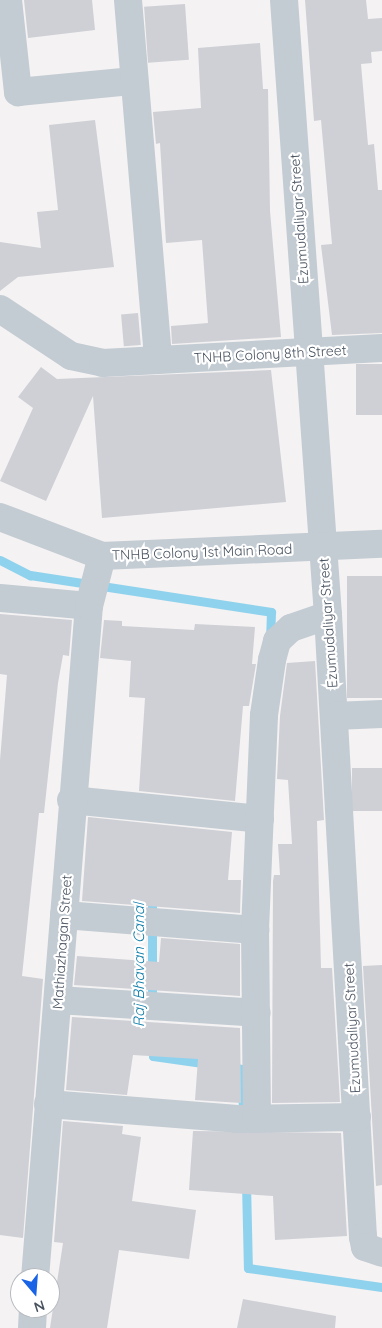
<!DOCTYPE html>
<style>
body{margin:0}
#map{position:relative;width:382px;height:1328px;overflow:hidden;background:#f4f2f2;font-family:Quicksand,sans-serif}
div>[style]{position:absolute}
.stream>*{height:9px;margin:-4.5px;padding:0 4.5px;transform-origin:4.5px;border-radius:4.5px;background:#8fd2ed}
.building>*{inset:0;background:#ced0d6;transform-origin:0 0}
.minor>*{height:28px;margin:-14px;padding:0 14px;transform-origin:14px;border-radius:14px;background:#c3cbd3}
span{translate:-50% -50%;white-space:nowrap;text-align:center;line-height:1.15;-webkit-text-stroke:4.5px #fff;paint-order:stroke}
.street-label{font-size:14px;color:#495360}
.water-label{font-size:15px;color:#0c7ba8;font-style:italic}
.north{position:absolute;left:10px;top:1268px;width:50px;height:50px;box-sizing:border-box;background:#fff;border:1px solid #b6babf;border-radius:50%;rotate:162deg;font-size:14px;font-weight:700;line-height:20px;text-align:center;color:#495360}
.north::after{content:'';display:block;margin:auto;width:18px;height:22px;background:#1963e6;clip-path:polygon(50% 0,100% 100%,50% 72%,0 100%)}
</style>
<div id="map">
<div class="stream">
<div style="left:0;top:560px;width:34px;rotate:27deg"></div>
<div style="left:30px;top:575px;width:244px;rotate:8.7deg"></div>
<div style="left:271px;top:612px;width:28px;rotate:92deg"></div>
<div style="left:152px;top:895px;width:110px;rotate:90deg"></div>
<div style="left:153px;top:1048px;width:8px;rotate:90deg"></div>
<div style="left:153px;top:1056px;width:57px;rotate:8.1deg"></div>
<div style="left:229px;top:1067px;width:13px;rotate:9deg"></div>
<div style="left:242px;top:1069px;width:46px;rotate:88.8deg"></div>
<div style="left:246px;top:1183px;width:85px;rotate:88.7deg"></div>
<div style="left:248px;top:1268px;width:135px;rotate:8.1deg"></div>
</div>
<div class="building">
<div style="clip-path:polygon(24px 0,92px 0,95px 30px,28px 38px)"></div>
<div style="clip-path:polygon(305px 0,366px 0,368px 19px,382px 18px,382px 51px,371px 52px,372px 63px,361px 64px,368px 145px,374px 144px,378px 190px,382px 190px,382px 333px,332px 335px,321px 245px,332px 244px,321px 120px,314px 121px)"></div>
<div style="left:185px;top:4px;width:56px;height:41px;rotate:86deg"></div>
<div style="clip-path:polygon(260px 43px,263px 89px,268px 89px,270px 211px,281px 337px,172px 344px,171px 326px,208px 323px,202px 240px,166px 243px,160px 143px,156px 144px,153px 112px,201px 108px,198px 48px)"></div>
<div style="clip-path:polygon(95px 120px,114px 267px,18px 277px,0 291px,0 242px,41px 248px,37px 212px,58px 210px,49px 125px)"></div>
<div style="left:138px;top:313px;width:32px;height:17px;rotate:85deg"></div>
<div style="left:382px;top:364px;width:51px;height:26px;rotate:90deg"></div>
<div style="clip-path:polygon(41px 367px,57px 379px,271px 370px,286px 502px,102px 518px,93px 396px,46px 501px,0 481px,33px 408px,18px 397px)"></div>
<div style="left:382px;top:576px;width:122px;height:35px;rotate:90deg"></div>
<div style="clip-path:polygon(0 614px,72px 620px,69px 656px,63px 655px,58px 683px,44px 813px,39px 813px,22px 976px,43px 979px,23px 1238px,0 1235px,0 760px,7px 675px,0 674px)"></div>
<div style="clip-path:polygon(104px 620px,122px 621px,122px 626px,194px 630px,195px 624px,255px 627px,252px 664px,256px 664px,249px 706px,243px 706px,235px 801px,139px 791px,145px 698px,129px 697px,131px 661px,100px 658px)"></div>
<div style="clip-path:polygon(315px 661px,324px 820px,317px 821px,321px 968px,332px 968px,340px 1102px,272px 1103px,273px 881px,274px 875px,280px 875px,278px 844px,292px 844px,288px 780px,277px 779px,280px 716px,287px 663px)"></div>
<div style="left:382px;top:768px;width:43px;height:30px;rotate:90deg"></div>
<div style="clip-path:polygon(88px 817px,232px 832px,228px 880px,241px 880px,240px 913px,82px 901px)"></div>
<div style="clip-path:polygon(161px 938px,240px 944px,240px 996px,74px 985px,77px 956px,159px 962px)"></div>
<div style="clip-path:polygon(382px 965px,382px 1185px,376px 1186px,363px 966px)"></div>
<div style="clip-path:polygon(72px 1017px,240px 1028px,241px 1103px,195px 1100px,198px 1059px,133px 1055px,127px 1095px,66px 1090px)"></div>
<div style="clip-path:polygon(63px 1121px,123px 1126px,122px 1134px,141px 1137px,132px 1201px,196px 1210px,189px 1259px,119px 1250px,107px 1328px,50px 1328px,63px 1243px,54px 1242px)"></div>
<div style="clip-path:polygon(193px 1131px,341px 1133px,347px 1236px,275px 1240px,273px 1196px,189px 1190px)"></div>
<div style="clip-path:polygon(243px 1299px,336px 1316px,335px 1328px,237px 1328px)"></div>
</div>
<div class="minor">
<div style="left:8px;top:0;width:93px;rotate:83.8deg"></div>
<div style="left:18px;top:92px;width:116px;rotate:-5.5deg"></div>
<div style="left:128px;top:0;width:361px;rotate:85.2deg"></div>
<div style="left:284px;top:0;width:617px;rotate:85.91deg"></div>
<div style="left:328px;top:615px;width:623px;rotate:86.78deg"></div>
<div style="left:363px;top:1237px;width:10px;rotate:79deg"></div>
<div style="left:365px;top:1247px;width:18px;rotate:19deg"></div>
<div style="left:0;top:309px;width:85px;rotate:33.5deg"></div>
<div style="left:71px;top:356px;width:33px;rotate:12deg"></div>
<div style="left:103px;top:363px;width:279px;rotate:-3.1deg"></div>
<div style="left:0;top:517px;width:109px;rotate:20.9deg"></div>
<div style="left:102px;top:556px;width:280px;rotate:-2.5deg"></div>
<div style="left:0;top:598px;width:89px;rotate:5.1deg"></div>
<div style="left:334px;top:716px;width:48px;rotate:-2.4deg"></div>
<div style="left:71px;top:800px;width:190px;rotate:5.7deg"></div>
<div style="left:64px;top:915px;width:192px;rotate:4.5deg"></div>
<div style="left:58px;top:1000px;width:199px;rotate:3.7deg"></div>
<div style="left:48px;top:1104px;width:190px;rotate:4.5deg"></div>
<div style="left:237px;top:1119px;width:120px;rotate:-1deg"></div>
<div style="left:257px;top:1119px;width:189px;rotate:-90.6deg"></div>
<div style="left:255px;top:930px;width:215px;rotate:-87.6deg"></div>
<div style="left:264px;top:715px;width:56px;rotate:-81.7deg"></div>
<div style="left:272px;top:660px;width:20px;rotate:-75deg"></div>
<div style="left:277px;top:641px;width:19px;rotate:-43deg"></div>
<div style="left:291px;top:628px;width:39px;rotate:-19deg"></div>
<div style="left:35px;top:1278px;width:674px;rotate:-85.41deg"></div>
<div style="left:89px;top:606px;width:52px;rotate:-75.4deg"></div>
<div style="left:32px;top:1328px;width:20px;rotate:-87deg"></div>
</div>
<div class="street-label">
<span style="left:299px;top:219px;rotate:-94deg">Ezumudaliyar Street</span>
<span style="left:270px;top:354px;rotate:-3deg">TNHB Colony 8th Street</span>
<span style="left:202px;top:552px;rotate:-2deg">TNHB Colony 1st Main Road</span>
<span style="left:328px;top:623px;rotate:-94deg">Ezumudaliyar Street</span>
<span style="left:62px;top:942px;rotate:-86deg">Mathiazhagan Street</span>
<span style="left:352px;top:1028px;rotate:-93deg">Ezumudaliyar Street</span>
</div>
<div class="water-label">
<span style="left:139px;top:965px;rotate:-90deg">Raj Bhavan Canal</span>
</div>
<div class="north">N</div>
</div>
